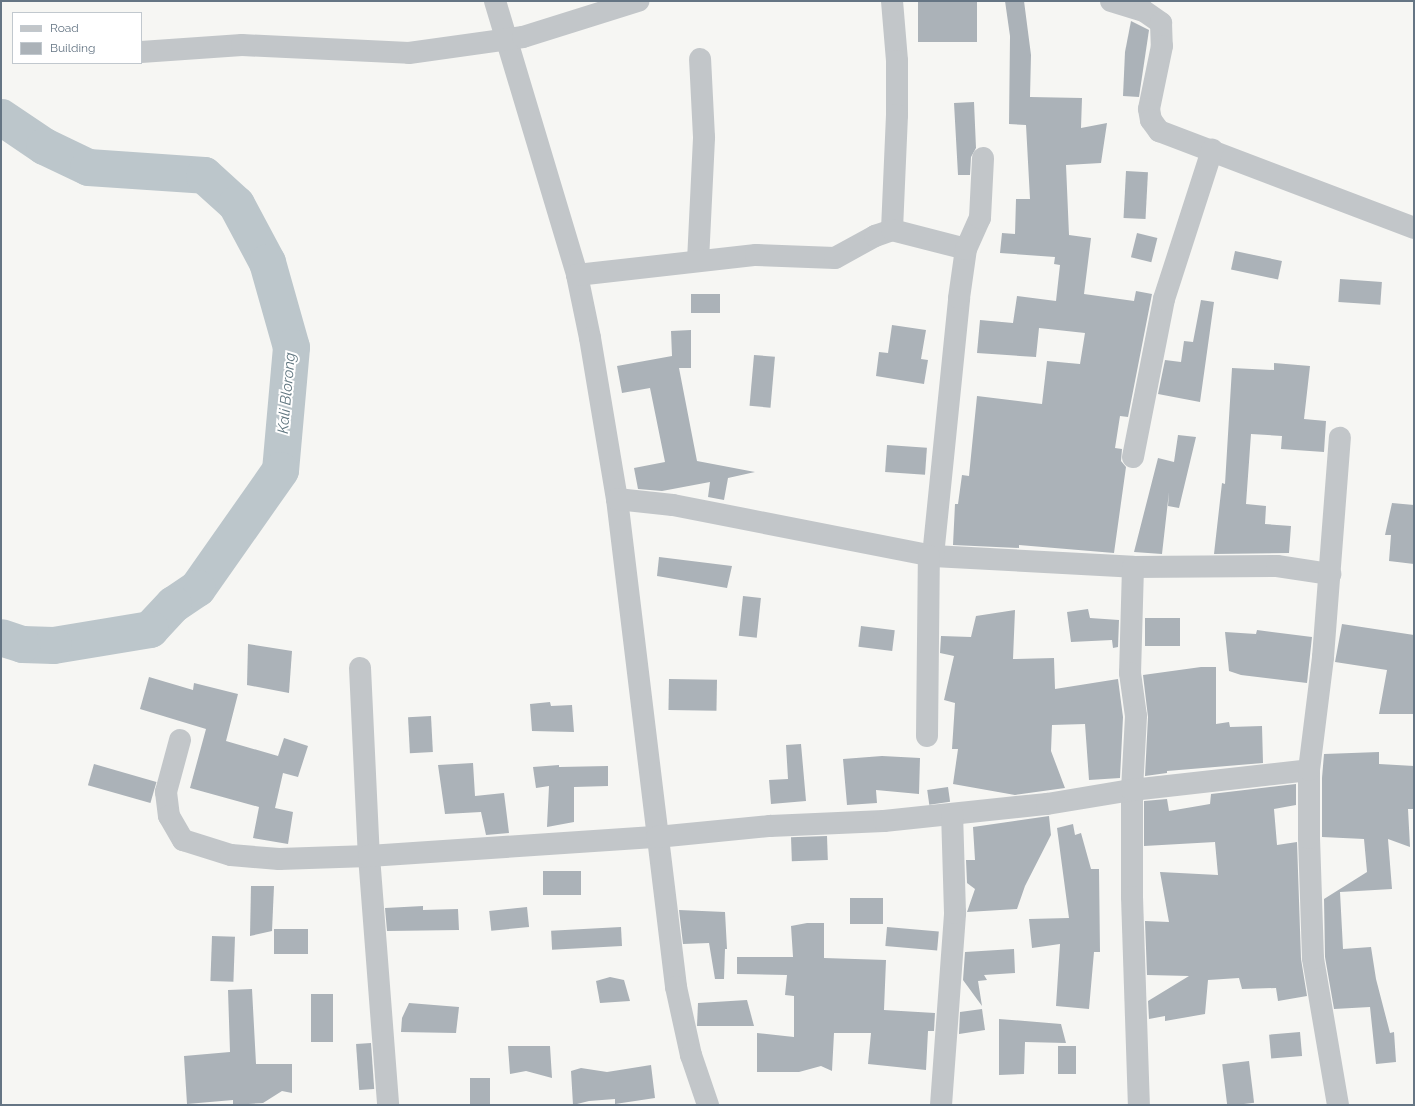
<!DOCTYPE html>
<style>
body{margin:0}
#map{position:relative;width:1415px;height:1106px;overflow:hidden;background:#f6f6f3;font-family:Raleway,sans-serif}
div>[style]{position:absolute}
.river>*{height:37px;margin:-18.5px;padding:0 18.5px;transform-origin:18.5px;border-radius:18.5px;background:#bcc6cb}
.building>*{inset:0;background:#abb2b8;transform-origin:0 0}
.minor>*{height:22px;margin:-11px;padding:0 11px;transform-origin:11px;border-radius:11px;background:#c2c6c9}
span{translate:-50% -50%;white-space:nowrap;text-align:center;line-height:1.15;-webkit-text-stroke:4px #fff;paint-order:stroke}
.water-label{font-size:15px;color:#617780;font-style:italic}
.frame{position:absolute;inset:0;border:2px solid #657584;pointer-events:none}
.legend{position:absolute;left:12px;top:12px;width:130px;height:52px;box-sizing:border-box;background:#fff;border:1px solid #c1c8ce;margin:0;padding:5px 7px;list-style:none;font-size:12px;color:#657584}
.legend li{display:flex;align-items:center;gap:8px;height:20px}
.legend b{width:20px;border:1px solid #c1c8ce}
</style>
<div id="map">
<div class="river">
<div style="left:1px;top:117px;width:52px;rotate:34deg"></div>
<div style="left:44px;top:146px;width:49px;rotate:25.5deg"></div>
<div style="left:88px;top:167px;width:116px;rotate:3.9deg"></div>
<div style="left:204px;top:175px;width:43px;rotate:42.2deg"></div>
<div style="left:236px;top:204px;width:66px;rotate:61.9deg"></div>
<div style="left:267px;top:262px;width:88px;rotate:74.2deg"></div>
<div style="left:291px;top:347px;width:123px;rotate:95.1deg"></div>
<div style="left:280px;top:470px;width:144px;rotate:125.1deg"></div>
<div style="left:197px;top:588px;width:29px;rotate:146deg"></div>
<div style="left:173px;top:604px;width:34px;rotate:133deg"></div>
<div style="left:150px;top:629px;width:98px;rotate:170.6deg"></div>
<div style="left:53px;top:645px;width:31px;rotate:-178deg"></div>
<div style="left:22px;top:644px;width:22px;rotate:-162deg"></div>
</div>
<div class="building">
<div style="left:918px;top:1px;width:59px;height:41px"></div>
<div style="clip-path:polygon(1005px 1px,1024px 1px,1031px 55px,1030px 97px,1082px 98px,1081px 128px,1107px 123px,1101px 163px,1066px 165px,1069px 235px,1091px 238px,1084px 294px,1134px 301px,1136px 291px,1152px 294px,1128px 417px,1120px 416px,1115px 448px,1122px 449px,1121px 461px,1126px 467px,1114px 553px,1019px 545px,1019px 548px,953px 545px,955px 504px,958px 504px,962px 475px,969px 476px,977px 396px,1042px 404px,1047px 361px,1080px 364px,1085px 333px,1039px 328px,1036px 357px,977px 353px,980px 320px,1013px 323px,1017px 296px,1056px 301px,1060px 265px,1054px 264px,1055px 257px,1000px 253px,1002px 233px,1015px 234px,1016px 199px,1030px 199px,1026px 125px,1009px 124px,1010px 36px)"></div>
<div style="clip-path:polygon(1131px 21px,1149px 30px,1139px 97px,1123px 96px,1125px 52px)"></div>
<div style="clip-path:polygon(974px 102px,976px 148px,971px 157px,970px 175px,958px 175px,954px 103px)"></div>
<div style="left:1126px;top:171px;width:22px;height:47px;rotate:3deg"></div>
<div style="left:1137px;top:233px;width:21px;height:25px;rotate:14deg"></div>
<div style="left:1235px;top:251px;width:48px;height:19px;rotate:12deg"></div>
<div style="left:1340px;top:279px;width:42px;height:23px;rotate:4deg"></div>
<div style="left:691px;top:294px;width:29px;height:19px"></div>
<div style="clip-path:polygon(1201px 300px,1214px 302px,1200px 402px,1158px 394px,1165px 360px,1181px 362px,1184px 341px,1193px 342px)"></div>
<div style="clip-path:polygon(892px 325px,926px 330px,921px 359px,928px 360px,924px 384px,876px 376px,879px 352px,888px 353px)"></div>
<div style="clip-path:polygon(691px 330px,691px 368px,679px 368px,697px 461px,755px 472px,728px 478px,724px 500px,708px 497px,710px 482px,662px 491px,638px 489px,634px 468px,665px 462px,650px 388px,622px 393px,617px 366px,672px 356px,671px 331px)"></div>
<div style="left:754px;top:355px;width:21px;height:51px;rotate:5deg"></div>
<div style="clip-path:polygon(1274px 363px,1310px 366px,1304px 419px,1326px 421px,1324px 452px,1281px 449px,1282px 436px,1251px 434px,1246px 504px,1266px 506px,1265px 524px,1291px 526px,1289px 553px,1214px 554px,1222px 483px,1225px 484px,1232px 368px,1274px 370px)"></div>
<div style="clip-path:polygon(1178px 435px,1196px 437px,1179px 508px,1168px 506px,1169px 492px,1162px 554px,1134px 552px,1158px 458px,1174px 462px)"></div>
<div style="left:887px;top:445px;width:40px;height:27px;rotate:4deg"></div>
<div style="clip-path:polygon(1392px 503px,1414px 505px,1414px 564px,1389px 561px,1391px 535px,1385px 535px)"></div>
<div style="clip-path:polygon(659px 557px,732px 566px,727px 588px,657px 576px)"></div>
<div style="left:743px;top:596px;width:18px;height:40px;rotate:6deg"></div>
<div style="clip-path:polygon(1088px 609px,1090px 618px,1119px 620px,1118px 647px,1113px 648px,1112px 640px,1071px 642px,1067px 612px)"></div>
<div style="clip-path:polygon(1015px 610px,1013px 659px,1054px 658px,1055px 689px,1118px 679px,1123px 717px,1120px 778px,1089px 780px,1085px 724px,1052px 725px,1051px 751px,1065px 788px,1015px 795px,953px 784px,958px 749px,952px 749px,955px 703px,944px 700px,954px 656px,940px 653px,941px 636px,971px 637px,976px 616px)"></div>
<div style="left:1145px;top:618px;width:35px;height:28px"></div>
<div style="clip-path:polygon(1342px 624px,1414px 635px,1414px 714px,1379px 714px,1387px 670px,1335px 662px)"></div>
<div style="left:861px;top:626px;width:34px;height:21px;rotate:7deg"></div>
<div style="clip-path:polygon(1257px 630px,1312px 637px,1307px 683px,1241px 675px,1229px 671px,1225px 632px,1256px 634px)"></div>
<div style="clip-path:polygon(248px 644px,292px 651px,289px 693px,247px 685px)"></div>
<div style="clip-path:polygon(1201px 667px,1216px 667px,1216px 724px,1229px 722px,1230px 727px,1262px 726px,1263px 763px,1167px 771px,1167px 773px,1145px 776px,1148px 717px,1143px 675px)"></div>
<div style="clip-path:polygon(149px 677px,193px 690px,194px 683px,238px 694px,226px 741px,278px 756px,284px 738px,308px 746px,298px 777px,283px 773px,275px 808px,293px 812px,288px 844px,253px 838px,259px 807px,190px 788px,206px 729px,140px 709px)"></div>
<div style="left:669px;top:679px;width:48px;height:31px;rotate:1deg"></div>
<div style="clip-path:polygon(550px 702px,551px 706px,572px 705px,574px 732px,532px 731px,530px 704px)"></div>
<div style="left:431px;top:716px;width:36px;height:23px;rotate:87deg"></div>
<div style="clip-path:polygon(801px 744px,806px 801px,771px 804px,769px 780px,788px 779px,786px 745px)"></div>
<div style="clip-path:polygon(1379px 752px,1379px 764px,1414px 766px,1414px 809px,1408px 809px,1410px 847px,1388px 839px,1392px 889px,1340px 892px,1343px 949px,1371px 947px,1376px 979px,1390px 1033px,1394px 1032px,1396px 1062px,1376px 1064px,1370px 1007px,1334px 1009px,1325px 957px,1324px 899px,1367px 872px,1364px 839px,1322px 837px,1322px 778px,1324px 754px)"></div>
<div style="clip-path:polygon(882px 756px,920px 758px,919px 794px,876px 790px,877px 803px,847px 805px,843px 759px)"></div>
<div style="clip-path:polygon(473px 763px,475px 796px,504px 793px,509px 833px,486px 835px,481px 812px,445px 814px,438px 765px)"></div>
<div style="left:94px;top:764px;width:65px;height:22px;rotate:16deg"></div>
<div style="clip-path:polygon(559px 765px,559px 767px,608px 766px,608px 786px,574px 787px,574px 822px,547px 827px,549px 786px,536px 788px,533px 767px)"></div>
<div style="clip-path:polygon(1296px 784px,1296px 805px,1274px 809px,1277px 845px,1297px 842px,1301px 959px,1307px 996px,1278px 1001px,1276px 988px,1242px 989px,1239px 978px,1208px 980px,1205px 1014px,1165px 1021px,1165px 1016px,1149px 1019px,1148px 1001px,1189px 976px,1147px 975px,1145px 921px,1169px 922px,1160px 872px,1218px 875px,1215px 842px,1144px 846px,1144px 801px,1167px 799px,1169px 811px,1210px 804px,1211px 794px)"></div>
<div style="left:948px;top:787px;width:15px;height:21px;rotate:82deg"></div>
<div style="clip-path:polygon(1049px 816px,1051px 835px,1025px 886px,1017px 909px,967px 912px,975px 889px,967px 883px,966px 860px,975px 860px,973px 827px)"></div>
<div style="clip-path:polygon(1073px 824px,1075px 835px,1081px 833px,1091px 869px,1099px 869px,1100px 952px,1094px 952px,1089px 1009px,1056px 1006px,1060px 944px,1032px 948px,1029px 919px,1069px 918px,1057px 828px)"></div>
<div style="left:827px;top:836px;width:24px;height:36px;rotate:88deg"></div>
<div style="left:581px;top:871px;width:24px;height:38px;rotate:90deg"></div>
<div style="clip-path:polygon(251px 886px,274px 886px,272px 931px,250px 936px)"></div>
<div style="left:850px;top:898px;width:33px;height:26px"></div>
<div style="clip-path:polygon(423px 906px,423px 910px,458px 909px,459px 930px,387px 931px,385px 908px)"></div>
<div style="left:527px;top:907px;width:20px;height:38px;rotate:84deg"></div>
<div style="clip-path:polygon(679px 910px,725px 912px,727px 949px,725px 949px,724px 979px,715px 979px,709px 943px,683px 944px)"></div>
<div style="clip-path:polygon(807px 923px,824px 923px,824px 958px,886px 960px,884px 1010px,935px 1013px,934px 1031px,928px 1031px,926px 1070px,868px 1064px,871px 1033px,834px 1033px,832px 1071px,821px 1066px,799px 1072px,757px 1072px,757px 1033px,794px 1037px,794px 996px,785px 995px,787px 975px,737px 974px,737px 957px,793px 957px,791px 926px)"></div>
<div style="left:621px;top:927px;width:19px;height:70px;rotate:87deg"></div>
<div style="left:887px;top:927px;width:52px;height:19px;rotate:5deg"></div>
<div style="left:308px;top:929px;width:25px;height:34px;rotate:90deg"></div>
<div style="left:212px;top:936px;width:23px;height:45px;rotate:2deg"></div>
<div style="clip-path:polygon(1014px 949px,1015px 973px,984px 975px,987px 980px,978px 981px,982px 1006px,963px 980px,965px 952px)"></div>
<div style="clip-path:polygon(610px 977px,624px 980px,630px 1001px,600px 1003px,596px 981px)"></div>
<div style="clip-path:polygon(252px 989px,256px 1064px,292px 1064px,292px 1093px,282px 1091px,263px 1103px,233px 1105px,233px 1100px,187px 1104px,184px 1056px,230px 1052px,228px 990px)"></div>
<div style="left:311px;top:994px;width:22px;height:48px"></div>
<div style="clip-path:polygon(747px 1000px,754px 1026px,697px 1026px,698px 1003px)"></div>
<div style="clip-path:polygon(409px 1003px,459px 1007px,456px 1033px,401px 1032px,402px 1018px)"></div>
<div style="clip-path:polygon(982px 1009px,985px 1030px,959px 1034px,960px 1012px)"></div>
<div style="clip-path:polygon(999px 1019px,1061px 1024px,1066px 1043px,1025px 1042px,1024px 1074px,999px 1075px)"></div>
<div style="left:1300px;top:1032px;width:24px;height:31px;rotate:85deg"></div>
<div style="left:371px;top:1043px;width:46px;height:15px;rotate:86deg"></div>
<div style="clip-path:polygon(508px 1046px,550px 1046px,552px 1078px,526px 1071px,510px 1074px)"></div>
<div style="left:1058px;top:1046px;width:18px;height:28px"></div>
<div style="left:1249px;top:1061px;width:42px;height:27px;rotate:83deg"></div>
<div style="clip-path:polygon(651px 1065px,655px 1098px,615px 1104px,615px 1099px,589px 1101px,573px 1105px,571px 1071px,581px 1068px,607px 1072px)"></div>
<div style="left:470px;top:1078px;width:20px;height:27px"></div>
</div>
<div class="minor">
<div style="left:495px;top:1px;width:286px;rotate:73.3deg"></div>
<div style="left:577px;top:275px;width:64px;rotate:78.3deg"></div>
<div style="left:590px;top:338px;width:163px;rotate:80.5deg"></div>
<div style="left:617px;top:499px;width:492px;rotate:83.1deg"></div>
<div style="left:676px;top:987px;width:70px;rotate:77.6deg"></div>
<div style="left:691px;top:1055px;width:53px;rotate:71.2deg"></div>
<div style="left:892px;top:1px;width:60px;rotate:85.2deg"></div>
<div style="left:897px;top:61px;width:54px;rotate:90deg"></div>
<div style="left:897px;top:115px;width:115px;rotate:92.5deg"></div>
<div style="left:1111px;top:1px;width:34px;rotate:17deg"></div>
<div style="left:1144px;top:11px;width:21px;rotate:35deg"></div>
<div style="left:1161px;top:23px;width:23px;rotate:88deg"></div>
<div style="left:1162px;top:46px;width:64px;rotate:101.7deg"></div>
<div style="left:1149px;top:109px;width:11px;rotate:80deg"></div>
<div style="left:1151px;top:120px;width:14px;rotate:54deg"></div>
<div style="left:1159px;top:131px;width:273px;rotate:20.8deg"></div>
<div style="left:141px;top:52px;width:101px;rotate:-4deg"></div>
<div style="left:242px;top:45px;width:167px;rotate:2.7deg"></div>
<div style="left:409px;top:53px;width:115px;rotate:-8deg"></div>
<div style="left:523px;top:37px;width:121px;rotate:-17.4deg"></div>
<div style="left:698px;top:261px;width:124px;rotate:-87.2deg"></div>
<div style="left:704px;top:137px;width:78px;rotate:-92.9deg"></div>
<div style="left:577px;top:275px;width:180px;rotate:-6.4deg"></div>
<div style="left:756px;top:255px;width:79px;rotate:2.2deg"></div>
<div style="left:835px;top:258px;width:46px;rotate:-28.8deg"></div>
<div style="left:875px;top:236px;width:18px;rotate:-19deg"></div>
<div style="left:892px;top:230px;width:76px;rotate:14.4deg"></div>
<div style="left:1133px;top:457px;width:161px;rotate:-78.9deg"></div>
<div style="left:1164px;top:299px;width:157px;rotate:-72.1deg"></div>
<div style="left:617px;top:499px;width:56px;rotate:6.1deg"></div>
<div style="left:673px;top:505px;width:265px;rotate:11.1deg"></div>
<div style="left:933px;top:556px;width:200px;rotate:3.1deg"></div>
<div style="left:1133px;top:567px;width:144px;rotate:-0.4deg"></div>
<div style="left:1277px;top:566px;width:54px;rotate:8.6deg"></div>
<div style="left:933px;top:556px;width:259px;rotate:-84.2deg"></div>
<div style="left:959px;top:298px;width:49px;rotate:-81.9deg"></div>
<div style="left:966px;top:249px;width:34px;rotate:-66deg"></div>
<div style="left:980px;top:218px;width:60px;rotate:-87.1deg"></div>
<div style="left:1133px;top:567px;width:106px;rotate:91.6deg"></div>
<div style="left:1130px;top:673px;width:43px;rotate:82.1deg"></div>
<div style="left:1136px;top:716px;width:74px;rotate:93.1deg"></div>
<div style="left:1132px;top:790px;width:107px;rotate:90deg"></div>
<div style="left:1132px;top:897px;width:208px;rotate:88.1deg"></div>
<div style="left:360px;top:668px;width:188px;rotate:87.3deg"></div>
<div style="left:369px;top:856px;width:250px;rotate:85.6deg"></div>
<div style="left:927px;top:736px;width:180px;rotate:-89.4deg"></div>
<div style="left:180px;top:740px;width:54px;rotate:105.1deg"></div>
<div style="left:166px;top:792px;width:24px;rotate:83deg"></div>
<div style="left:169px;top:816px;width:28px;rotate:60deg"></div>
<div style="left:183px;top:840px;width:50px;rotate:17.4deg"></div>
<div style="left:231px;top:855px;width:48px;rotate:4.8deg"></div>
<div style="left:279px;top:859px;width:90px;rotate:-1.9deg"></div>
<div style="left:369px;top:856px;width:289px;rotate:-3.8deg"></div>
<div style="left:657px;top:837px;width:114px;rotate:-5.6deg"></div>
<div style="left:770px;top:826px;width:114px;rotate:-2.5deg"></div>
<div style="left:884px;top:821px;width:164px;rotate:-6deg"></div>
<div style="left:1047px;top:804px;width:86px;rotate:-9.4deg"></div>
<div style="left:1132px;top:790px;width:178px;rotate:-6.4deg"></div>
<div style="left:941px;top:1105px;width:193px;rotate:-85.8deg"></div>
<div style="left:955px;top:913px;width:99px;rotate:-91.7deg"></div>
<div style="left:1338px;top:1105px;width:149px;rotate:-99.7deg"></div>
<div style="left:1313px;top:958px;width:120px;rotate:-91.9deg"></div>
<div style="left:1309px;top:838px;width:68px;rotate:-90deg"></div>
<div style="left:1309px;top:770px;width:114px;rotate:-82.9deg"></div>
<div style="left:1323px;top:657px;width:220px;rotate:-85.6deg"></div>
</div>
<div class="water-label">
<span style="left:287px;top:393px;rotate:-85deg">Kali Blorong</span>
</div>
<div class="frame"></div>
<ul class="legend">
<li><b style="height:5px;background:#c2c6c9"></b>Road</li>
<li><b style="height:11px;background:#abb2b8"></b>Building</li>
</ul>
</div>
